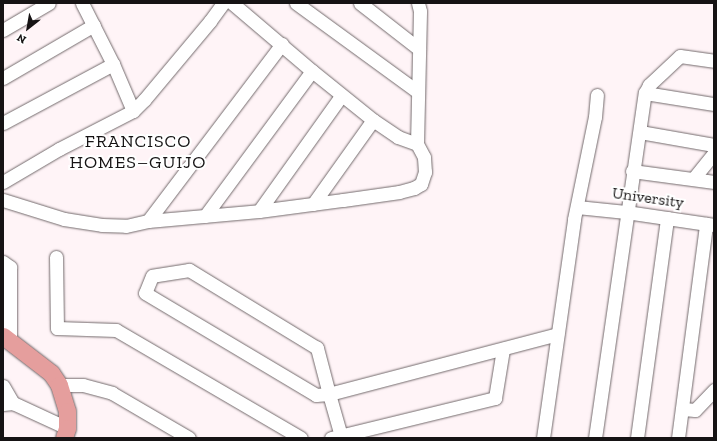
<!DOCTYPE html>
<meta charset="utf-8">
<style>
body{margin:0}
#map{position:relative;width:717px;height:441px;overflow:hidden;background:#fff4f7;font-family:"Zilla Slab",serif}
div>[style]{position:absolute}
.roads{filter:drop-shadow(0 0 1px #736a6c) drop-shadow(0 0 1px #736a6c)}
.minor>*{height:13px;margin:-6.5px;padding:0 6.5px;transform-origin:6.5px;border-radius:6.5px;background:#fff}
.major>*{height:17px;margin:-8.5px;padding:0 8.5px;transform-origin:8.5px;border-radius:8.5px;background:#e59e9d}
span{translate:-50% -50%;white-space:nowrap;text-align:center;line-height:1.15;-webkit-text-stroke:4px #fff;paint-order:stroke}
.street-label{font-size:16px;color:#161314}
.quarter-label{font-size:18px;color:#161314;letter-spacing:1px}
.frame{position:absolute;inset:0;border:4px solid #161314;pointer-events:none}
.north{position:absolute;left:8px;top:8px;width:40px;height:40px;-webkit-text-stroke:3px #fff;paint-order:stroke;rotate:211deg;font-size:11px;font-weight:700;line-height:16px;text-align:center;color:#161314}
.north::after{content:'';display:block;margin:auto;width:14px;height:18px;background:#161314;clip-path:polygon(50% 0,100% 100%,50% 72%,0 100%)}
</style>
<div id="map">
<div class="roads">
<div class="minor">
<div style="left:82px;top:3px;width:68px;rotate:63.1deg"></div>
<div style="left:113px;top:64px;width:51px;rotate:66.9deg"></div>
<div style="left:296px;top:3px;width:151px;rotate:36.1deg"></div>
<div style="left:360px;top:3px;width:75px;rotate:37.9deg"></div>
<div style="left:3px;top:30px;width:53px;rotate:-30.4deg"></div>
<div style="left:3px;top:78px;width:105px;rotate:-30.2deg"></div>
<div style="left:645px;top:93px;width:70px;rotate:9.1deg"></div>
<div style="left:3px;top:123px;width:125px;rotate:-28.2deg"></div>
<div style="left:640px;top:132px;width:75px;rotate:10deg"></div>
<div style="left:417px;top:144px;width:133px;rotate:-88.7deg"></div>
<div style="left:420px;top:11px;width:8px;rotate:-104deg"></div>
<div style="left:632px;top:171px;width:83px;rotate:7.6deg"></div>
<div style="left:693px;top:179px;width:33px;rotate:-51deg"></div>
<div style="left:3px;top:182px;width:65px;rotate:-30.5deg"></div>
<div style="left:59px;top:149px;width:83px;rotate:-27.2deg"></div>
<div style="left:133px;top:111px;width:16px;rotate:-45deg"></div>
<div style="left:144px;top:100px;width:103px;rotate:-50.1deg"></div>
<div style="left:210px;top:21px;width:22px;rotate:-54deg"></div>
<div style="left:3px;top:200px;width:64px;rotate:17.3deg"></div>
<div style="left:64px;top:219px;width:38px;rotate:9deg"></div>
<div style="left:102px;top:225px;width:24px;rotate:2deg"></div>
<div style="left:126px;top:226px;width:23px;rotate:-13deg"></div>
<div style="left:148px;top:221px;width:111px;rotate:-5.1deg"></div>
<div style="left:259px;top:211px;width:85px;rotate:-7.5deg"></div>
<div style="left:343px;top:200px;width:57px;rotate:-8.1deg"></div>
<div style="left:399px;top:192px;width:16px;rotate:-15deg"></div>
<div style="left:414px;top:188px;width:8px;rotate:-30deg"></div>
<div style="left:421px;top:184px;width:13px;rotate:-72deg"></div>
<div style="left:425px;top:172px;width:15px;rotate:-94deg"></div>
<div style="left:424px;top:157px;width:15px;rotate:-118deg"></div>
<div style="left:417px;top:144px;width:20px;rotate:-160deg"></div>
<div style="left:398px;top:137px;width:30px;rotate:-146deg"></div>
<div style="left:373px;top:120px;width:78px;rotate:-141.2deg"></div>
<div style="left:312px;top:71px;width:105px;rotate:-139.6deg"></div>
<div style="left:313px;top:204px;width:103px;rotate:-54.5deg"></div>
<div style="left:577px;top:207px;width:49px;rotate:5.8deg"></div>
<div style="left:626px;top:212px;width:89px;rotate:8.4deg"></div>
<div style="left:259px;top:211px;width:141px;rotate:-54.5deg"></div>
<div style="left:205px;top:216px;width:180px;rotate:-53.6deg"></div>
<div style="left:148px;top:221px;width:222px;rotate:-52.9deg"></div>
<div style="left:56px;top:257px;width:71px;rotate:89.2deg"></div>
<div style="left:57px;top:328px;width:59px;rotate:1.9deg"></div>
<div style="left:116px;top:330px;width:214px;rotate:30.3deg"></div>
<div style="left:3px;top:262px;width:9px;rotate:36deg"></div>
<div style="left:10px;top:267px;width:74px;rotate:90deg"></div>
<div style="left:59px;top:385px;width:24px"></div>
<div style="left:83px;top:385px;width:30px;rotate:15deg"></div>
<div style="left:112px;top:393px;width:89px;rotate:30.3deg"></div>
<div style="left:3px;top:386px;width:20px;rotate:60deg"></div>
<div style="left:3px;top:404px;width:10px;rotate:-6deg"></div>
<div style="left:13px;top:403px;width:60px;rotate:24.8deg"></div>
<div style="left:683px;top:409px;width:12px;rotate:5deg"></div>
<div style="left:695px;top:410px;width:28px;rotate:-46deg"></div>
<div style="left:331px;top:438px;width:169px;rotate:-13.7deg"></div>
<div style="left:495px;top:398px;width:50px;rotate:-80.7deg"></div>
<div style="left:342px;top:438px;width:2px;rotate:-117deg"></div>
<div style="left:341px;top:436px;width:44px;rotate:-105.9deg"></div>
<div style="left:329px;top:394px;width:48px;rotate:-104.6deg"></div>
<div style="left:317px;top:348px;width:150px;rotate:-148.6deg"></div>
<div style="left:189px;top:270px;width:37px;rotate:171deg"></div>
<div style="left:152px;top:276px;width:18px;rotate:112deg"></div>
<div style="left:145px;top:293px;width:199px;rotate:30.8deg"></div>
<div style="left:316px;top:395px;width:13px;rotate:-4deg"></div>
<div style="left:329px;top:394px;width:236px;rotate:-14.7deg"></div>
<div style="left:543px;top:438px;width:221px;rotate:-81.9deg"></div>
<div style="left:574px;top:219px;width:104px;rotate:-78.4deg"></div>
<div style="left:595px;top:117px;width:22px;rotate:-85deg"></div>
<div style="left:595px;top:438px;width:349px;rotate:-81.8deg"></div>
<div style="left:645px;top:93px;width:9px;rotate:-63deg"></div>
<div style="left:649px;top:85px;width:42px;rotate:-43.1deg"></div>
<div style="left:680px;top:56px;width:34px;rotate:8deg"></div>
<div style="left:637px;top:438px;width:222px;rotate:-82.2deg"></div>
<div style="left:678px;top:438px;width:216px;rotate:-82.5deg"></div>
</div>
<div class="major">
<div style="left:3px;top:336px;width:61px;rotate:37.6deg"></div>
<div style="left:51px;top:373px;width:14px;rotate:56deg"></div>
<div style="left:59px;top:385px;width:27px;rotate:73deg"></div>
<div style="left:67px;top:411px;width:17px;rotate:90deg"></div>
<div style="left:67px;top:428px;width:10px;rotate:107deg"></div>
</div>
</div>
<div class="street-label">
<span style="left:648px;top:198px;rotate:8deg">University</span>
</div>
<div class="quarter-label">
<span style="left:138px;top:152px">FRANCISCO<br>HOMES–GUIJO</span>
</div>
<div class="frame"></div>
<div class="north">N</div>
</div>
